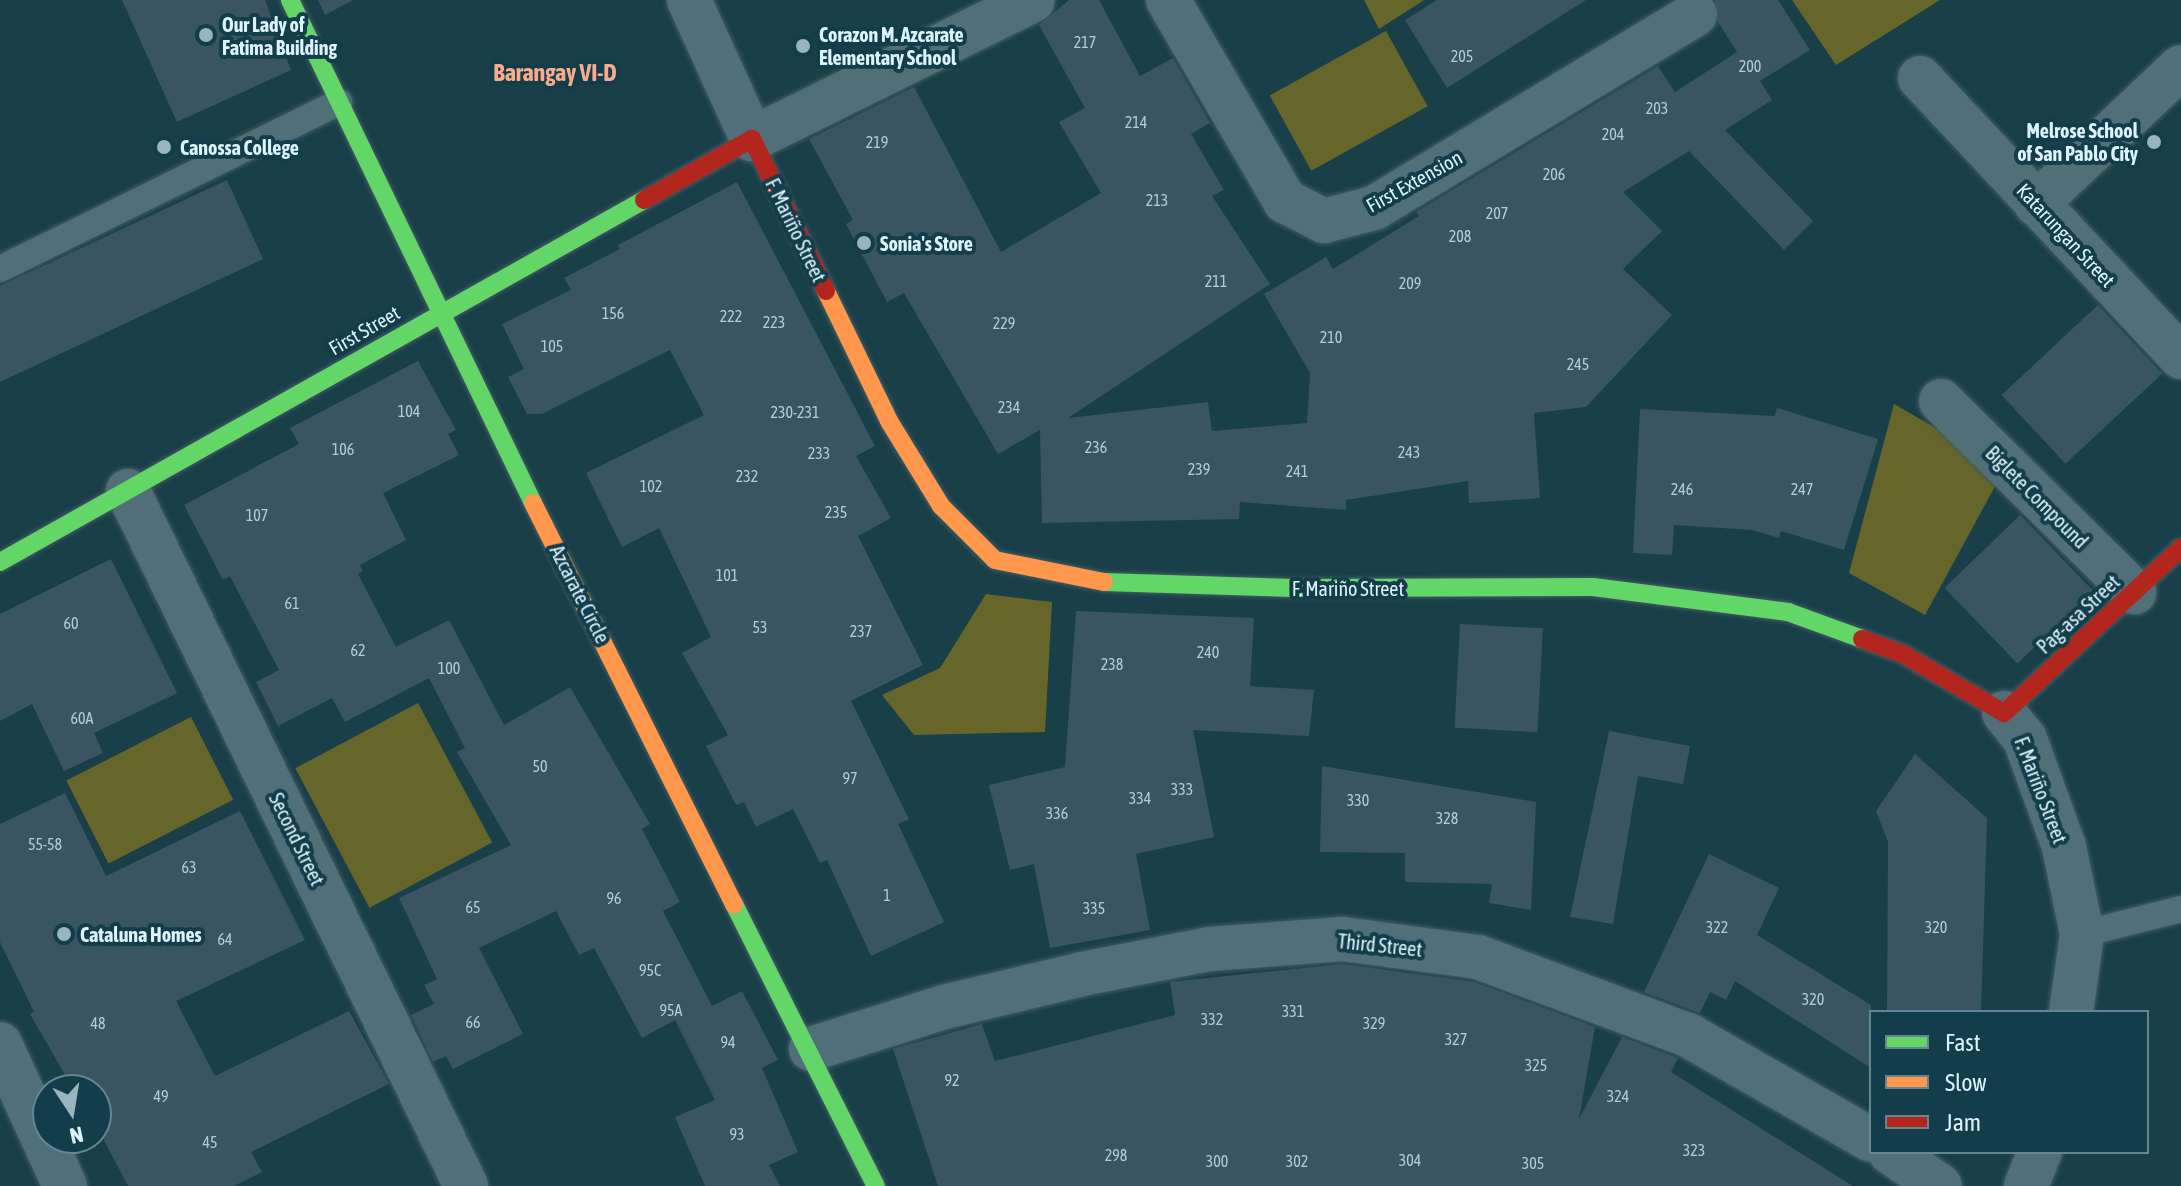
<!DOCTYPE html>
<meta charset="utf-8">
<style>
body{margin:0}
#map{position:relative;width:2181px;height:1186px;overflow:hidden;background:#193f49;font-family:"Asap Condensed",sans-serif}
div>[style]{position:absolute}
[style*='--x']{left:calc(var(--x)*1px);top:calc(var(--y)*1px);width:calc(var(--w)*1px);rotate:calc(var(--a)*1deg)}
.green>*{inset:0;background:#67662a;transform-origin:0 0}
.building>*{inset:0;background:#3a5561;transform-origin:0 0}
.roads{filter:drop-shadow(0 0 2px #425b62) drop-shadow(0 0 2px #425b62)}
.lane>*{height:26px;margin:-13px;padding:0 13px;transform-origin:13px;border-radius:13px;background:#516f79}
.street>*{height:44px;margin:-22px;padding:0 22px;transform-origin:22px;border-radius:22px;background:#516f79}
.fast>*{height:18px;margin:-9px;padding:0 9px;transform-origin:9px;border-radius:9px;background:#63d668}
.slow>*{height:18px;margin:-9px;padding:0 9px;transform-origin:9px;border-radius:9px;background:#ff974d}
.jam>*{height:18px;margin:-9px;padding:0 9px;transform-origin:9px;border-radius:9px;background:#b3261e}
.dots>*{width:22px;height:22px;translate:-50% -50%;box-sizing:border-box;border:4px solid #133d4b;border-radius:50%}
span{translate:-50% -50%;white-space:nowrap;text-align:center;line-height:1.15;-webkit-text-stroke:8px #133d4b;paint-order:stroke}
.number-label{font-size:16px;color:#b4ccd5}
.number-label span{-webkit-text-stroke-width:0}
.poi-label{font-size:20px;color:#ddf3fc;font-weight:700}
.left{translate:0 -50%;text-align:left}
.right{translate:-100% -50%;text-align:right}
.street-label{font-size:20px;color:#ddf3fc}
.quarter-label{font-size:24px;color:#f9ac8d;font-weight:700}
.legend{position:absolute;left:1869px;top:1010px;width:280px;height:144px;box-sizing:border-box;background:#133d4b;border:2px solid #648692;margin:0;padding:10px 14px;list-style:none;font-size:24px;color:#ddf3fc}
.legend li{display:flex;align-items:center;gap:16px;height:40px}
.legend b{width:40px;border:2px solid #648692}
.north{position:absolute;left:32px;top:1074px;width:80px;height:80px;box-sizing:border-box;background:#133d4b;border:2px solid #648692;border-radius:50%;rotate:168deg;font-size:22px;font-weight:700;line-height:32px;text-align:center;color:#ddf3fc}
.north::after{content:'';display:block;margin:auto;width:28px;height:36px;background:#98b4bd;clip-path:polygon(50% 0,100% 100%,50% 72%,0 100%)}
</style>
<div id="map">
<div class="green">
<div style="clip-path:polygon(1364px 0,1424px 0,1379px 29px)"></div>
<div style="clip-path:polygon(1792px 0,1940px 0,1836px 65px)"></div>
<div style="left:1386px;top:31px;width:86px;height:133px;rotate:61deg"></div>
<div style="clip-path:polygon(1894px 404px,2005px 468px,1925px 615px,1849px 573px)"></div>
<div style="clip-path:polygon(986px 594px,1052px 602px,1045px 732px,914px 735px,882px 695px,940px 668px)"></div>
<div style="left:418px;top:703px;width:158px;height:139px;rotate:62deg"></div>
<div style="left:191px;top:717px;width:93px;height:140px;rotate:63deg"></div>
</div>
<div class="building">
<div style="clip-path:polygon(122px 0,265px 0,291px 70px,177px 122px)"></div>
<div style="clip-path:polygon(318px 0,353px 0,325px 15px)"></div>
<div style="clip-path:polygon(1069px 0,1099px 0,1140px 76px,1173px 58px,1210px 123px,1191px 134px,1224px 190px,1212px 196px,1270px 284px,1068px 418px,1208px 402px,1212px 431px,1307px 423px,1310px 373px,1264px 294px,1326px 257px,1333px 269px,1419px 216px,1416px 212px,1658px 66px,1675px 92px,1737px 52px,1718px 22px,1715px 0,1778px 0,1810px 50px,1760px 81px,1772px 100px,1725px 130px,1813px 221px,1784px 250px,1689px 151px,1623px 192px,1662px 231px,1623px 269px,1672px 315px,1586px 407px,1534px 413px,1540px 498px,1469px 503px,1468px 481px,1346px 500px,1346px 510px,1240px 502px,1239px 519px,1042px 523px,1040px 430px,998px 454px,904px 293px,887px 302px,846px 224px,853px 220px,809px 139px,914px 87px,1001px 252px,1101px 193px,1059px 122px,1085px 108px,1039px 25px)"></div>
<div style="clip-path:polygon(1437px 0,1586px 0,1447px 88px,1405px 20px)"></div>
<div style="clip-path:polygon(227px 180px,263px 259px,0 382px,0 286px)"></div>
<div style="clip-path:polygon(737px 182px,875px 446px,856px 456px,891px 518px,858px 536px,923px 665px,851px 701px,909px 819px,898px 824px,944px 922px,871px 956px,827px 860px,820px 863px,793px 809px,756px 827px,744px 802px,736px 805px,706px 746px,728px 735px,682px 653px,711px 637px,659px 528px,622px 547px,586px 473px,704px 415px,670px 350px,542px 414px,527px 414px,508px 377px,524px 369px,502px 324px,571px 290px,564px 278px,620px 249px,618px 245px)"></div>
<div style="left:2098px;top:305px;width:94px;height:132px;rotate:47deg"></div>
<div style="clip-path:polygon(418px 361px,456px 430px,448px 434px,459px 455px,383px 493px,406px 540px,360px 565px,363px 571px,358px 574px,396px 647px,449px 620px,504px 725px,570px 687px,650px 824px,642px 829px,680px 902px,663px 911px,712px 1006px,742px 991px,778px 1060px,762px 1068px,798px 1152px,769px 1165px,780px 1186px,705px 1186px,675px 1117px,715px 1100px,675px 1020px,642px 1038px,594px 948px,579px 955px,556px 911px,479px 948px,523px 1034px,453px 1069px,446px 1056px,433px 1062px,411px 1015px,434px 1004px,424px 985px,437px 979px,399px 898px,511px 845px,457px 752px,465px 748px,429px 678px,345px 722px,332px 698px,278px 726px,256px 682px,279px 670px,230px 576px,223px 580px,184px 505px,299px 444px,290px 428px)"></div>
<div style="clip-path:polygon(1777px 408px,1878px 439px,1844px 550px,1781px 531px,1779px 538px,1752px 530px,1674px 525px,1672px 555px,1633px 553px,1640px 409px,1775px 416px)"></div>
<div style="left:2020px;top:515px;width:105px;height:105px;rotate:46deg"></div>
<div style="clip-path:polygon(111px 559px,177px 693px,94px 733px,103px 753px,64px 771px,32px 704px,0 721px,0 614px)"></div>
<div style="clip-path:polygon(1076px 611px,1254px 618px,1250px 686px,1314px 690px,1309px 736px,1193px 730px,1214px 837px,1136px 854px,1150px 930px,1050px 948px,1034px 864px,1010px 870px,989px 785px,1065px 767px)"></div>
<div style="left:1460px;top:624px;width:83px;height:104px;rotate:3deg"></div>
<div style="clip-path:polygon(1609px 731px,1690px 746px,1683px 784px,1638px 776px,1613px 924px,1570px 917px)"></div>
<div style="clip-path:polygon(1915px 754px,1987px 818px,1981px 1012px,1887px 1012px,1888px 842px,1876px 811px)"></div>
<div style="clip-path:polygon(1322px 766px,1536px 802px,1531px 910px,1489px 903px,1492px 884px,1405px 882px,1405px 853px,1320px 852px)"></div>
<div style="clip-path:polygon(65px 793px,106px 876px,240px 811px,305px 940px,176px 1001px,215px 1076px,349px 1011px,389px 1084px,251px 1152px,262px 1172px,234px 1186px,128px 1186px,96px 1125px,96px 1090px,72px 1087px,30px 1014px,34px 1012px,0 942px,0 824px)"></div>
<div style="clip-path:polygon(1709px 854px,1779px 888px,1757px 935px,1871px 1005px,1871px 1068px,1735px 981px,1726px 1000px,1710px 992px,1700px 1013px,1644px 992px)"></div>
<div style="clip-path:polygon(1342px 964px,1474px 982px,1595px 1027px,1579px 1119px,1622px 1037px,1678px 1058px,1671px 1072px,1853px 1186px,938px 1186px,893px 1049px,982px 1024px,995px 1061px,1175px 1015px,1170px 982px)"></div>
</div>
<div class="roads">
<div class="lane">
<div style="--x:0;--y:269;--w:378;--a:-26.2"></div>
<div style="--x:2082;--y:934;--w:102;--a:-14.2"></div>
</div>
<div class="street">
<div style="--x:689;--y:0;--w:153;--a:65.6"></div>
<div style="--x:752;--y:139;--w:313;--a:-26.3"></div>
<div style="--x:1168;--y:0;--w:233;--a:59.8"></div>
<div style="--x:1285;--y:201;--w:44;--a:27.1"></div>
<div style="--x:1324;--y:221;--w:52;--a:-14.6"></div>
<div style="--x:1374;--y:208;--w:375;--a:-31.1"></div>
<div style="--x:1920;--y:78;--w:382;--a:46.9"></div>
<div style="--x:2036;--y:204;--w:199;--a:-43.4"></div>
<div style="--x:1941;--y:401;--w:272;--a:44.7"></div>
<div style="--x:128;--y:491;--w:773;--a:64.06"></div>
<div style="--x:2004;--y:713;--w:33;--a:51"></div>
<div style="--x:2025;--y:739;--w:115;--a:70.1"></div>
<div style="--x:2064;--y:847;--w:89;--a:78.3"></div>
<div style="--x:2082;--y:934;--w:79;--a:98"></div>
<div style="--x:0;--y:1044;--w:156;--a:65.4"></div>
<div style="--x:811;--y:1049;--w:139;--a:-17.5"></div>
<div style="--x:944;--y:1007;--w:142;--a:-13.4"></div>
<div style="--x:1082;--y:974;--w:130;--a:-11.1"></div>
<div style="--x:1210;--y:949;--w:133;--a:-4.3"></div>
<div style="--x:1343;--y:939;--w:136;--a:7.6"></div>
<div style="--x:1478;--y:957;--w:224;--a:20.4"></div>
<div style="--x:1688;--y:1035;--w:211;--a:29.8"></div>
<div style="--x:1890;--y:1152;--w:60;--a:34.2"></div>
<div style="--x:2026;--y:1186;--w:37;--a:-68"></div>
</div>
<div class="fast">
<div style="--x:290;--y:0;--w:559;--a:64.21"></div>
<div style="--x:0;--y:562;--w:739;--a:-29.34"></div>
<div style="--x:1104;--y:582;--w:189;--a:1.8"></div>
<div style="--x:1293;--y:588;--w:300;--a:-0.2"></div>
<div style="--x:1593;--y:587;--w:197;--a:7.3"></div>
<div style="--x:1788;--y:612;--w:79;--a:20"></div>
<div style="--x:734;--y:904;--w:316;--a:63.3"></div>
</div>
<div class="slow">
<div style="--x:826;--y:291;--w:144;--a:64.1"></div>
<div style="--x:889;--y:421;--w:100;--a:58.5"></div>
<div style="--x:941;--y:506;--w:76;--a:45"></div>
<div style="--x:995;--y:560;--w:111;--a:11.4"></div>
<div style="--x:533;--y:503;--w:449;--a:63.4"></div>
</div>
<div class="jam">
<div style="--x:644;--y:200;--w:124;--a:-29.5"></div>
<div style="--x:752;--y:139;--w:169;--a:64"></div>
<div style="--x:1862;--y:639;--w:44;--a:20.1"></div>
<div style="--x:1903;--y:654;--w:117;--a:30.3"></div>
<div style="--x:2004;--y:713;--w:242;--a:-43"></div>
</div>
</div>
<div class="dots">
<div style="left:206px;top:35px;background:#98b4bd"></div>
<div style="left:803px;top:46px;background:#98b4bd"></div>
<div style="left:2154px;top:142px;background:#98b4bd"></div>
<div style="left:164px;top:147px;background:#98b4bd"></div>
<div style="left:864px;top:243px;background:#98b4bd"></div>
<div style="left:64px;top:934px;background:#98b4bd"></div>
</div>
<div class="number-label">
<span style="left:1085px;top:42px">217</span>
<span style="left:1462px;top:56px">205</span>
<span style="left:1750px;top:66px">200</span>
<span style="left:1657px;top:108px">203</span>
<span style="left:1136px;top:122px">214</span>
<span style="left:1613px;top:134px">204</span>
<span style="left:877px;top:142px">219</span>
<span style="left:1554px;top:174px">206</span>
<span style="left:1157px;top:200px">213</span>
<span style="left:1497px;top:213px">207</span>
<span style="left:1460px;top:236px">208</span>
<span style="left:1216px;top:281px">211</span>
<span style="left:1410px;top:283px">209</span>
<span style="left:613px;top:313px">156</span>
<span style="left:731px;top:316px">222</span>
<span style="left:774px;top:322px">223</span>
<span style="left:1004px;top:323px">229</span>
<span style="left:1331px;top:337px">210</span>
<span style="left:552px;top:346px">105</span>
<span style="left:1578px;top:364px">245</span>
<span style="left:1009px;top:407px">234</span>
<span style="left:409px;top:411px">104</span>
<span style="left:795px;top:412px">230-231</span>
<span style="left:1096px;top:447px">236</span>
<span style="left:343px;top:449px">106</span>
<span style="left:1409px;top:452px">243</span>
<span style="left:819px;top:453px">233</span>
<span style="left:1199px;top:469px">239</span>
<span style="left:1297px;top:471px">241</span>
<span style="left:747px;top:476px">232</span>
<span style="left:651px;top:486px">102</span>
<span style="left:1682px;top:489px">246</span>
<span style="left:1802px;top:489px">247</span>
<span style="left:836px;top:512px">235</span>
<span style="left:257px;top:515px">107</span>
<span style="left:727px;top:575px">101</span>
<span style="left:292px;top:603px">61</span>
<span style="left:71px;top:623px">60</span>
<span style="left:760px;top:627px">53</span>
<span style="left:861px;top:631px">237</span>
<span style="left:358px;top:650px">62</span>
<span style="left:1208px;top:652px">240</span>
<span style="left:1112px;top:664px">238</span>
<span style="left:449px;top:668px">100</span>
<span style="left:82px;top:718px">60A</span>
<span style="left:540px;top:766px">50</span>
<span style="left:850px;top:778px">97</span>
<span style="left:1182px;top:789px">333</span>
<span style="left:1140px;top:798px">334</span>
<span style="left:1358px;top:800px">330</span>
<span style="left:1057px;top:813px">336</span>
<span style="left:1447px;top:818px">328</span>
<span style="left:45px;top:844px">55-58</span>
<span style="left:189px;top:867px">63</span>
<span style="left:887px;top:895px">1</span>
<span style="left:614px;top:898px">96</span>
<span style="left:473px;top:907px">65</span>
<span style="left:1094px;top:908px">335</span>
<span style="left:1717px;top:927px">322</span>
<span style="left:1936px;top:927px">320</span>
<span style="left:225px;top:939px">64</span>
<span style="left:650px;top:970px">95C</span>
<span style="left:1813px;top:999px">320</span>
<span style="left:671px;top:1010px">95A</span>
<span style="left:1293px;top:1011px">331</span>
<span style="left:1212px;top:1019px">332</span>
<span style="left:473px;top:1022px">66</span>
<span style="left:98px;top:1023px">48</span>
<span style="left:1374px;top:1023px">329</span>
<span style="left:1456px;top:1039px">327</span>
<span style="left:728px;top:1042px">94</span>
<span style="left:1536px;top:1065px">325</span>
<span style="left:952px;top:1080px">92</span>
<span style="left:161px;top:1096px">49</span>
<span style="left:1618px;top:1096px">324</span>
<span style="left:737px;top:1134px">93</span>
<span style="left:210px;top:1142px">45</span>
<span style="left:1694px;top:1150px">323</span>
<span style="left:1116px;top:1155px">298</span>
<span style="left:1410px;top:1160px">304</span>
<span style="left:1217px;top:1161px">300</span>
<span style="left:1297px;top:1161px">302</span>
<span style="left:1533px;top:1163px">305</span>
</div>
<div class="poi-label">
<span class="left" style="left:222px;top:36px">Our Lady of<br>Fatima Building</span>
<span class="left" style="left:819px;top:46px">Corazon M. Azcarate<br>Elementary School</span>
<span class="right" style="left:2138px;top:142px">Melrose School<br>of San Pablo City</span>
<span class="left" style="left:180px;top:147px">Canossa College</span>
<span class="left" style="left:880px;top:243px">Sonia's Store</span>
<span class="left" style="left:80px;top:934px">Cataluna Homes</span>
</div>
<div class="street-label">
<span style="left:1414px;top:181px;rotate:-29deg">First Extension</span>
<span style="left:796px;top:230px;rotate:64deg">F. Mariño Street</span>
<span style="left:2066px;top:235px;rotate:47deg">Katarungan Street</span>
<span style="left:364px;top:330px;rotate:-30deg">First Street</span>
<span style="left:2037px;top:497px;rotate:45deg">Biglete Compound</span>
<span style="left:1348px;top:588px">F. Mariño Street</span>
<span style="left:580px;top:594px;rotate:63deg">Azcarate Circle</span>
<span style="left:2078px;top:614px;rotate:-43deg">Pag-asa Street</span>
<span style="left:2041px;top:790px;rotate:69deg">F. Mariño Street</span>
<span style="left:297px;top:839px;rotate:64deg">Second Street</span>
<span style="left:1380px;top:945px;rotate:6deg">Third Street</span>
</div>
<div class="quarter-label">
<span style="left:555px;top:73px">Barangay VI-D</span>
</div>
<ul class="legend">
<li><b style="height:10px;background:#63d668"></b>Fast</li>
<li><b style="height:10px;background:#ff974d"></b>Slow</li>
<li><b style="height:10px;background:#b3261e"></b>Jam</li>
</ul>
<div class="north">N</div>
</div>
